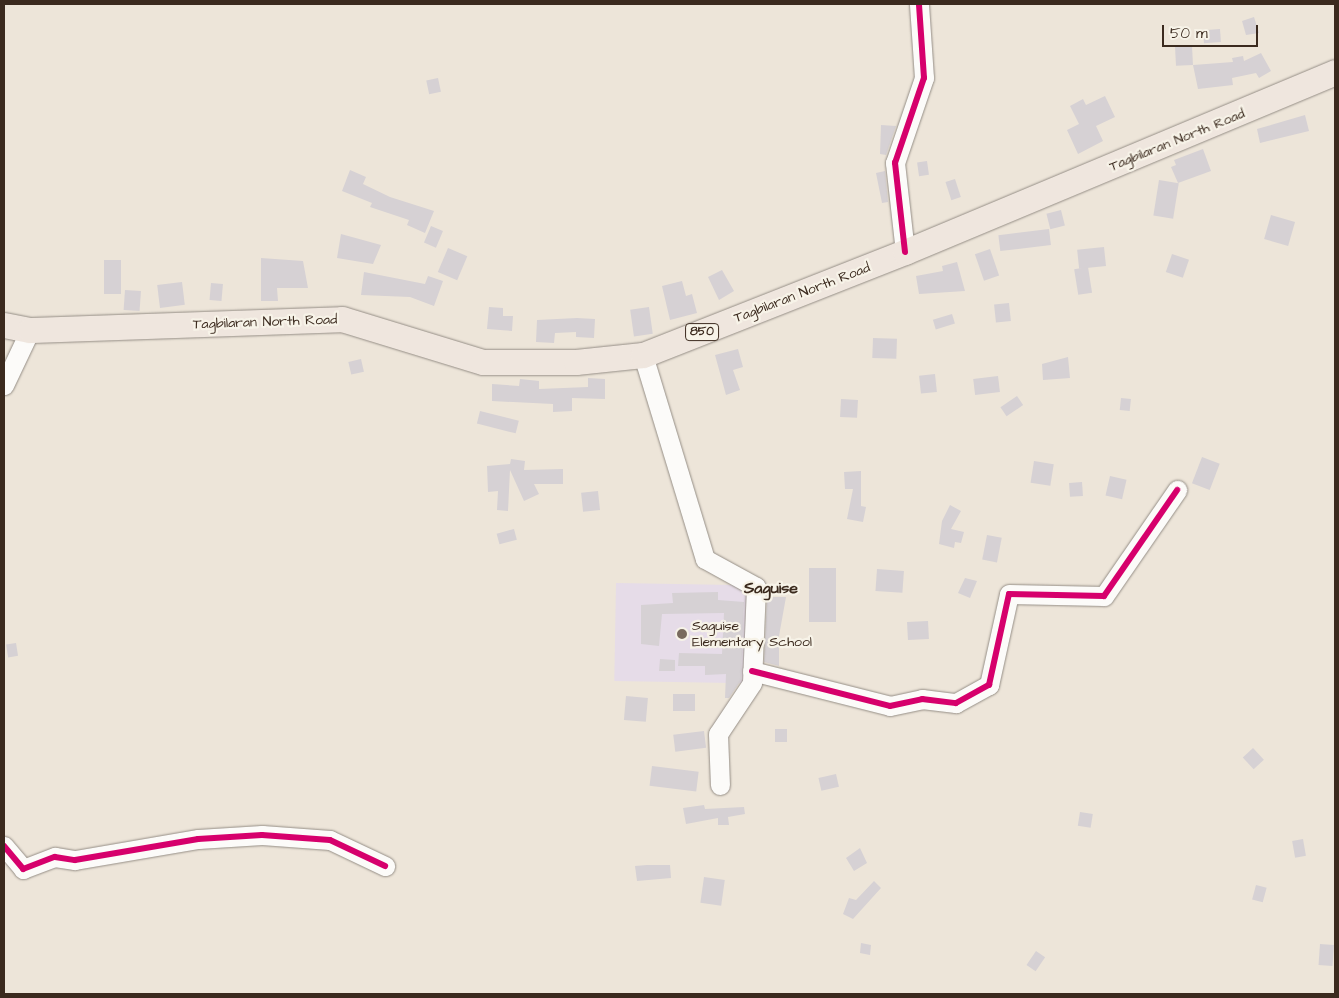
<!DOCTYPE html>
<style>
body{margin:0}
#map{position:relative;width:1339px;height:998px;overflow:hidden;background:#ede5d9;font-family:"Architects Daughter",sans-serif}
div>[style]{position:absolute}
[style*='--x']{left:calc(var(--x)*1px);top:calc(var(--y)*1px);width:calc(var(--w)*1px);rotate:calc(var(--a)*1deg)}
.built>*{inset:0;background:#e6dce8;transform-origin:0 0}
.building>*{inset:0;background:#d6d1d4;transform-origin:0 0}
.roads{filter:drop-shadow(0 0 1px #958e86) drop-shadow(0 0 1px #958e86)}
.minor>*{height:19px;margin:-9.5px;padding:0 9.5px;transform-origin:9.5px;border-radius:9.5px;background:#fcfbf9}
.major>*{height:25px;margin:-12.5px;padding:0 12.5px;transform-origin:12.5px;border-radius:12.5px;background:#efe6de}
.cycleway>*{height:6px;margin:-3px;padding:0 3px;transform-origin:3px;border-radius:3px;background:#d6006c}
.dots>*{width:14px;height:14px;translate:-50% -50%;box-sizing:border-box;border:2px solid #f7f3e8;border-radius:50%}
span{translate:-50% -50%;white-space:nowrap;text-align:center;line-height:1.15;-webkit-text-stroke:4.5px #f7f3e8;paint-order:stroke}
.shield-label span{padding:1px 4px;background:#f7f3e8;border:1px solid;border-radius:4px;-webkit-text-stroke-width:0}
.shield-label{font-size:12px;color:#3b2a1e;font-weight:700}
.street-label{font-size:14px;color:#3b2a1e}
.poi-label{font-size:14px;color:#3b2a1e}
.left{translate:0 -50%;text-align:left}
.quarter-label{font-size:16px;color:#3b2a1e;font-weight:700}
.frame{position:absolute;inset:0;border:5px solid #3b2a1e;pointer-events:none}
.scale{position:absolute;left:1162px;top:25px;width:96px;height:22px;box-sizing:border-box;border:2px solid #3b2a1e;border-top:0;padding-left:6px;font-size:15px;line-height:18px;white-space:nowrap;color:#3b2a1e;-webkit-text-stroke:4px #f7f3e8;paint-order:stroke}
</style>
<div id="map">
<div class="built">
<div style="left:616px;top:583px;width:133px;height:98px;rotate:1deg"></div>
</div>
<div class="building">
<div style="clip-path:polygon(1254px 17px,1259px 33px,1246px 35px,1242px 21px)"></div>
<div style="left:1220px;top:29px;width:13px;height:17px;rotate:86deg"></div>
<div style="left:1192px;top:46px;width:19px;height:17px;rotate:87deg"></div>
<div style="clip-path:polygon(1261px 53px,1271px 71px,1259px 78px,1256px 73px,1232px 78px,1233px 85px,1198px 89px,1193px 65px,1233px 62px,1232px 58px,1243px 56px,1244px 61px)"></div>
<div style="left:438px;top:78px;width:14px;height:12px;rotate:78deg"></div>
<div style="clip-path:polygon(1105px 96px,1115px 117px,1096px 126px,1103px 141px,1078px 154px,1067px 130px,1079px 124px,1070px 106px,1083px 99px,1086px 105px)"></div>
<div style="clip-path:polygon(1305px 115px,1309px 131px,1260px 143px,1257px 129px)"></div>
<div style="clip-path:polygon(881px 125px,896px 126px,886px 155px,880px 154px)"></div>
<div style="clip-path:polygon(1203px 149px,1211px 171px,1178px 183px,1171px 167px,1176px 165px,1174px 160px)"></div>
<div style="left:927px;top:161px;width:14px;height:10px;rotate:82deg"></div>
<div style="clip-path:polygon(350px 170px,366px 177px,363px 184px,390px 197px,434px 211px,425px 233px,407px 225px,409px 220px,370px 207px,372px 203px,342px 191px)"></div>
<div style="clip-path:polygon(885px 171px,888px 202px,882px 203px,876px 173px)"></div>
<div style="left:955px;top:179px;width:19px;height:10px;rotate:72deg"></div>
<div style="left:1159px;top:180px;width:20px;height:36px;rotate:9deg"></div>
<div style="left:1061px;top:210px;width:16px;height:15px;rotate:76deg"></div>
<div style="left:1271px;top:215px;width:25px;height:25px;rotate:16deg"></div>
<div style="left:431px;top:226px;width:13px;height:18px;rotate:23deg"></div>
<div style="left:1049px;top:229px;width:16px;height:51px;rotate:83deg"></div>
<div style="clip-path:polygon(341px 234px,381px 245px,373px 264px,337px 258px)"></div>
<div style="left:1104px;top:247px;width:19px;height:27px;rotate:84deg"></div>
<div style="left:448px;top:248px;width:21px;height:26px;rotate:23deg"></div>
<div style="left:990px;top:249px;width:28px;height:16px;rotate:71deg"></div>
<div style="left:1172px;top:254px;width:18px;height:19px;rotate:19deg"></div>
<div style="clip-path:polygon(261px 258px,303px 261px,308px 288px,277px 288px,278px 301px,261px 301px)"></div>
<div style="left:104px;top:260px;width:17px;height:34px"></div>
<div style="clip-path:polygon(957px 262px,965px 291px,919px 294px,916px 276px,943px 271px,942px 266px)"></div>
<div style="left:1088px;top:267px;width:26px;height:14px;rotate:81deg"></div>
<div style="clip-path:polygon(722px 270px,734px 291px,719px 300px,708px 277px)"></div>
<div style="clip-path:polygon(364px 272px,425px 284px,428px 276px,443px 281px,434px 306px,410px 297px,361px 295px)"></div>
<div style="clip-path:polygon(682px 281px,686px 296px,692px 294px,697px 313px,670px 320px,662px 286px)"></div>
<div style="left:182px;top:282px;width:23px;height:25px;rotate:83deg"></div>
<div style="left:211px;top:283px;width:12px;height:17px;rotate:5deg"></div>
<div style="left:125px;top:290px;width:16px;height:20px;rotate:4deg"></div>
<div style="left:1009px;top:303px;width:18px;height:15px;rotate:84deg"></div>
<div style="clip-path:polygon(489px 307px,503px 308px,503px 316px,513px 316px,512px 331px,487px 329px)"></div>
<div style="left:649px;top:307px;width:27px;height:19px;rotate:82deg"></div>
<div style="left:952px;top:314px;width:10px;height:20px;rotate:73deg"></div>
<div style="clip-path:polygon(577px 318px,595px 319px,594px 338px,576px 337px,576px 332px,555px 333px,554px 343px,536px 342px,537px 320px)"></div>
<div style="left:873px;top:338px;width:24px;height:20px;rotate:2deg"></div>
<div style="clip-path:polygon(738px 349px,743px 367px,733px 370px,740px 390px,726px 395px,715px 355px)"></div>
<div style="clip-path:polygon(1068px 357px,1070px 378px,1043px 380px,1042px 364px)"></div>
<div style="left:361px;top:359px;width:13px;height:13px;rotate:77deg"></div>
<div style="left:935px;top:374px;width:18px;height:16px;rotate:84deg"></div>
<div style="left:998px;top:376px;width:16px;height:25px;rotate:83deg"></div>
<div style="clip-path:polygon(588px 378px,605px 379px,605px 399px,572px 398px,572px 411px,553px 412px,553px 404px,492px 401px,492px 384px,519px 386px,520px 379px,539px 381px,539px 389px,588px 387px)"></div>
<div style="left:1017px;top:396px;width:11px;height:20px;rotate:56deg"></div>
<div style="left:1121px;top:398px;width:10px;height:12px;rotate:6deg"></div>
<div style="left:841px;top:399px;width:17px;height:18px;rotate:3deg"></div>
<div style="left:480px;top:411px;width:40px;height:13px;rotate:14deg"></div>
<div style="left:1202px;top:457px;width:19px;height:28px;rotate:21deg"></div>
<div style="clip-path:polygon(511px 459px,525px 461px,524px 470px,563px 469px,563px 484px,534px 484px,539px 494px,524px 501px,510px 470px,508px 511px,497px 510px,498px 491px,488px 492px,487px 466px,510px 464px)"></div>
<div style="left:1034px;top:461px;width:20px;height:22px;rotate:9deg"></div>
<div style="clip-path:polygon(844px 472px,861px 471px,861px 506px,866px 507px,863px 522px,847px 519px,853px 489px,845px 489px)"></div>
<div style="left:1110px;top:476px;width:17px;height:20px;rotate:13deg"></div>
<div style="left:1082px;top:482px;width:14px;height:13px;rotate:86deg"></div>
<div style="left:598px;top:491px;width:19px;height:17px;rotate:84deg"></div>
<div style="clip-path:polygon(950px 505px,961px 511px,951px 529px,964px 532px,961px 543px,955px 542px,954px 548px,939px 544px,942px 521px)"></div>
<div style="left:514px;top:529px;width:11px;height:18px;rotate:75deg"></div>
<div style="left:987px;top:535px;width:15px;height:25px;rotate:11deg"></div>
<div style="left:809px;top:568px;width:27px;height:54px"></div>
<div style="left:877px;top:569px;width:27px;height:22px;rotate:4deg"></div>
<div style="clip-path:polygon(965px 578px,977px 581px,970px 598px,958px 593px)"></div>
<div style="clip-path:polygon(718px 592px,718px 600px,744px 602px,741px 680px,729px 698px,725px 698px,726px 674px,705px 675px,705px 666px,678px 666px,679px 653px,722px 654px,724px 613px,662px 614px,659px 646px,641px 644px,641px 605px,673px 603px,672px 593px)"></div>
<div style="clip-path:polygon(767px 597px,786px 597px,779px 636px,779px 666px,764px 662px)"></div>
<div style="left:928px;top:621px;width:18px;height:21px;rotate:87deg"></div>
<div style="left:16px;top:643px;width:13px;height:10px;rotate:81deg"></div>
<div style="clip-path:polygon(660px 659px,675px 660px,675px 671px,659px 671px)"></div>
<div style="left:695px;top:694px;width:17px;height:22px;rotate:90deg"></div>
<div style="left:626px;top:696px;width:22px;height:24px;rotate:5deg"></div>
<div style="left:775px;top:729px;width:12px;height:13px"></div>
<div style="left:704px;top:731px;width:17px;height:31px;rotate:83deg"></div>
<div style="left:1253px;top:748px;width:16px;height:14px;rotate:47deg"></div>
<div style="left:652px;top:766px;width:47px;height:20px;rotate:7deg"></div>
<div style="left:836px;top:774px;width:13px;height:18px;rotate:77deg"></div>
<div style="clip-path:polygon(704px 805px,705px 809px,744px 807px,745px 814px,728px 817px,729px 825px,718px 825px,718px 818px,686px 824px,683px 808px)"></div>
<div style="left:1080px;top:812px;width:13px;height:14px;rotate:9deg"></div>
<div style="left:1303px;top:839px;width:17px;height:11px;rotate:80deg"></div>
<div style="clip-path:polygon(860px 848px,867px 863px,854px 871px,846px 858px)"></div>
<div style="clip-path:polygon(647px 865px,670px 865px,671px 878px,637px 881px,635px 866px)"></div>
<div style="left:704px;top:877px;width:21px;height:26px;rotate:8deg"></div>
<div style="clip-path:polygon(874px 881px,881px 888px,853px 919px,843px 914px,849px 898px,856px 900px)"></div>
<div style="left:1256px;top:885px;width:11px;height:15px;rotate:15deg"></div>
<div style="clip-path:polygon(861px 943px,871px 945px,870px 955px,860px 953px)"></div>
<div style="left:1320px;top:944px;width:14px;height:21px;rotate:4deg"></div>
<div style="left:1036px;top:951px;width:11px;height:17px;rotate:34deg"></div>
</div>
<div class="roads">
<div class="minor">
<div style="--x:905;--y:252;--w:90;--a:-96.4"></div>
<div style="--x:895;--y:163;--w:90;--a:-71.2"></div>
<div style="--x:924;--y:78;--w:74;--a:-93.9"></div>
<div style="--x:643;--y:355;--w:213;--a:73.1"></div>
<div style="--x:705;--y:559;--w:58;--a:28.8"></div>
<div style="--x:756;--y:587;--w:96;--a:92.4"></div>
<div style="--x:752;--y:683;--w:61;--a:123.7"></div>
<div style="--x:718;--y:734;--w:51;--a:87.8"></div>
<div style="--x:4;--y:385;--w:61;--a:-64.7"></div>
<div style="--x:752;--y:671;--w:142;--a:14.2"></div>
<div style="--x:890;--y:706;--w:33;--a:-12"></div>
<div style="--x:922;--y:699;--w:34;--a:7"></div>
<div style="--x:956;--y:703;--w:38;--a:-29"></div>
<div style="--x:989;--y:685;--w:93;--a:-77.6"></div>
<div style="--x:1009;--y:594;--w:95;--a:1.2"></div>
<div style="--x:1104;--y:596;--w:129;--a:-55.4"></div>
<div style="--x:4;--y:846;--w:30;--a:50"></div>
<div style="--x:23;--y:869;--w:34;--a:-21"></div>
<div style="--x:55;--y:857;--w:20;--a:9"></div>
<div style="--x:75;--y:860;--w:125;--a:-9.7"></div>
<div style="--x:198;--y:839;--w:64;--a:-3.6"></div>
<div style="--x:262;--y:835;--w:68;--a:4.2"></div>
<div style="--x:330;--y:840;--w:61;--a:25.3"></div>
</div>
<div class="major">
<div style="--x:4;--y:325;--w:26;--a:11"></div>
<div style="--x:30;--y:330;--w:312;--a:-2"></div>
<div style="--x:342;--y:319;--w:147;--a:17"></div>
<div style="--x:483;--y:362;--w:93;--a:0"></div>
<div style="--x:576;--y:362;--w:67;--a:-6"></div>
<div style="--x:643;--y:355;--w:282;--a:-21.5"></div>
<div style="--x:905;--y:252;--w:466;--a:-22.7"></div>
</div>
</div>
<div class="cycleway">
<div style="--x:905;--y:252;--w:90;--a:-96.4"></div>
<div style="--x:895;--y:163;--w:90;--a:-71.2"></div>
<div style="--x:924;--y:78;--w:74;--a:-93.9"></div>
<div style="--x:752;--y:671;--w:142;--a:14.2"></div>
<div style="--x:890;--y:706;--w:33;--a:-12"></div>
<div style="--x:922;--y:699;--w:34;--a:7"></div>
<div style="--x:956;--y:703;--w:38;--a:-29"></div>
<div style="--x:989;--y:685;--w:93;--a:-77.6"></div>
<div style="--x:1009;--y:594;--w:95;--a:1.2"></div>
<div style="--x:1104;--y:596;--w:129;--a:-55.4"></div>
<div style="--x:4;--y:846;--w:30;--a:50"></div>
<div style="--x:23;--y:869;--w:34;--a:-21"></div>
<div style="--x:55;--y:857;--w:20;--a:9"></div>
<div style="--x:75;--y:860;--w:125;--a:-9.7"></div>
<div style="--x:198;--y:839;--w:64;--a:-3.6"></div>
<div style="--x:262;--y:835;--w:68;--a:4.2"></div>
<div style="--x:330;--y:840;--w:61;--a:25.3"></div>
</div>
<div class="dots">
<div style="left:682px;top:634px;background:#796b5f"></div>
</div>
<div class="shield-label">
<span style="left:702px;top:332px">850</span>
</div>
<div class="street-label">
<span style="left:1177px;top:140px;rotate:-22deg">Tagbilaran North Road</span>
<span style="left:802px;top:293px;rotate:-21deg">Tagbilaran North Road</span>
<span style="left:265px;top:322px;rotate:-2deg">Tagbilaran North Road</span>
</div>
<div class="poi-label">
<span class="left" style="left:692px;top:634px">Saguise<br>Elementary School</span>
</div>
<div class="quarter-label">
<span style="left:771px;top:588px">Saguise</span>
</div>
<div class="frame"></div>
<div class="scale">50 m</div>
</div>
